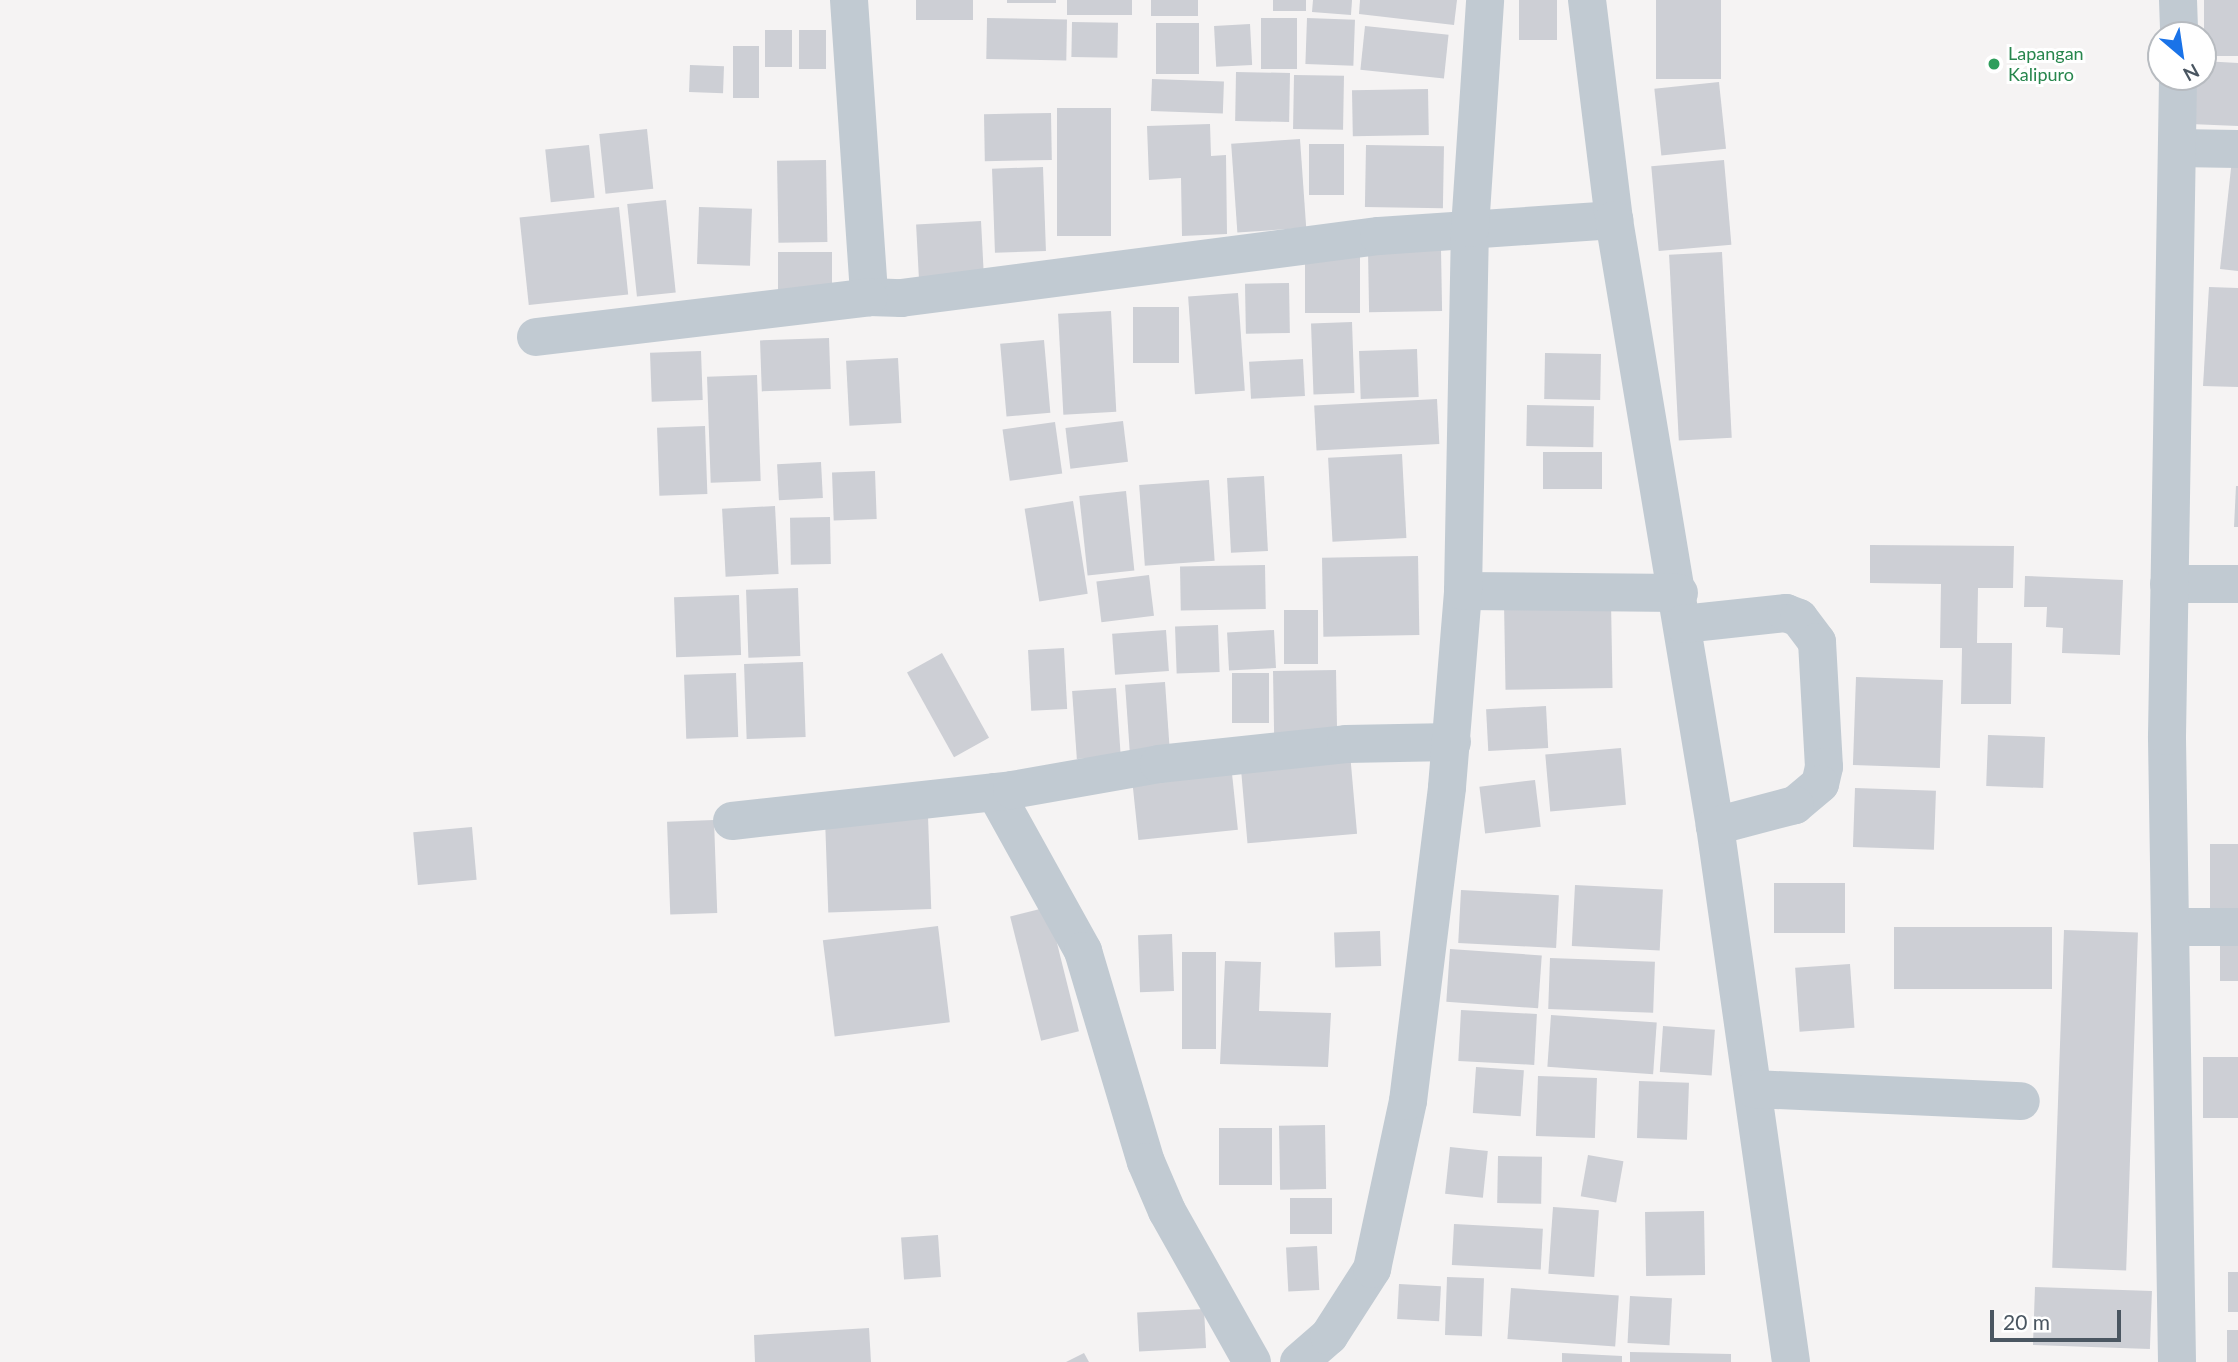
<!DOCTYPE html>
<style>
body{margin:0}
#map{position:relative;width:2238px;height:1362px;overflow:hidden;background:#f5f3f3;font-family:Lato,sans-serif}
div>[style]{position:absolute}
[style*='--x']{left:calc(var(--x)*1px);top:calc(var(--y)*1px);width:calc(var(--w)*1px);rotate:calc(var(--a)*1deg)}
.building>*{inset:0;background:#cdcfd5;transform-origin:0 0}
.minor>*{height:38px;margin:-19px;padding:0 19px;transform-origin:19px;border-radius:19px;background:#c1cad2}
.dots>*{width:19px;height:19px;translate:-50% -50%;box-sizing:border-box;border:4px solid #fff;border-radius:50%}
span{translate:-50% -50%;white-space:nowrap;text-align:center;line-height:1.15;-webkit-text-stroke:6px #fff;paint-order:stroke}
.leisure-label{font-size:18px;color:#27864d}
.left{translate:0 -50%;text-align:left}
.north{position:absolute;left:2147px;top:21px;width:70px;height:70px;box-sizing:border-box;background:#fff;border:2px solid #b7bbc0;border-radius:50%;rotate:151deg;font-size:19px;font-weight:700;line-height:28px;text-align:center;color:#4a5661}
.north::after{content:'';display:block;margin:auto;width:24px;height:32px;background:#1a73e8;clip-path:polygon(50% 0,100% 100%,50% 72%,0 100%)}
.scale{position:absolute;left:1990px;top:1310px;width:131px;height:32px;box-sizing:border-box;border:4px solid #4a5661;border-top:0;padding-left:9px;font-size:21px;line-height:24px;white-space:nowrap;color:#4a5661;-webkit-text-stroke:5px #fff;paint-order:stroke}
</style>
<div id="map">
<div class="building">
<div style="left:916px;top:0;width:57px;height:20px"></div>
<div style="left:1007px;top:0;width:49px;height:3px"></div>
<div style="left:1067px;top:0;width:65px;height:15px"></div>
<div style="left:1151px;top:0;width:47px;height:16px"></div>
<div style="left:1273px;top:0;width:33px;height:11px"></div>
<div style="clip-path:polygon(1313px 0,1352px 0,1351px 15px,1312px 12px)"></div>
<div style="clip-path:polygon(1360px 0,1457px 0,1454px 25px,1359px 14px)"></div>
<div style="left:1519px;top:0;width:38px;height:40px"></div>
<div style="left:1656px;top:0;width:65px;height:79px"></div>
<div style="left:2204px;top:0;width:34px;height:56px"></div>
<div style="left:987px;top:18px;width:80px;height:41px;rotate:1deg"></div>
<div style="left:1261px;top:18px;width:36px;height:51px"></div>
<div style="left:1307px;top:18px;width:48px;height:46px;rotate:2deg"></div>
<div style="left:1072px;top:22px;width:46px;height:35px;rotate:1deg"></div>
<div style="left:1156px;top:23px;width:43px;height:51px"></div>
<div style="left:1250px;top:24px;width:41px;height:36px;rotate:87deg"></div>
<div style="left:1365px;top:26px;width:84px;height:44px;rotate:6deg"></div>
<div style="left:765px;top:30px;width:27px;height:37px"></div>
<div style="left:799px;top:30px;width:27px;height:39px"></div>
<div style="left:733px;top:46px;width:26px;height:52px"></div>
<div style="clip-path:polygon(2203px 61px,2238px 63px,2238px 126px,2190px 124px,2192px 77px,2203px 77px)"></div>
<div style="left:690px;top:65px;width:34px;height:27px;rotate:2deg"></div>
<div style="left:1236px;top:72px;width:54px;height:49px;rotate:1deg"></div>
<div style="left:1294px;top:75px;width:50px;height:54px;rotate:1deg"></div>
<div style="left:1152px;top:79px;width:72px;height:32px;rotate:2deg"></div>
<div style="left:1719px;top:82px;width:67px;height:65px;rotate:84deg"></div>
<div style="left:1428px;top:89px;width:46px;height:76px;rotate:89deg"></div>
<div style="left:1057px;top:108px;width:54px;height:128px"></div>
<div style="left:1051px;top:113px;width:47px;height:67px;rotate:89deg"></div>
<div style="clip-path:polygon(1210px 124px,1211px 156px,1226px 155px,1227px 234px,1182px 236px,1181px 178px,1149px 180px,1147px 126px)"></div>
<div style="left:647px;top:129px;width:60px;height:48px;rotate:84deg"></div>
<div style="left:1300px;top:139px;width:89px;height:69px;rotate:86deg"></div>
<div style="left:1309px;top:144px;width:35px;height:51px"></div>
<div style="left:589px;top:145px;width:53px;height:44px;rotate:84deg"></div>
<div style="left:1366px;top:145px;width:78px;height:62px;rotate:1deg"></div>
<div style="clip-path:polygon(2233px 150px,2238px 150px,2238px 271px,2220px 269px)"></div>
<div style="left:826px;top:160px;width:82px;height:49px;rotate:89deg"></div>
<div style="left:1724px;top:160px;width:85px;height:73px;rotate:85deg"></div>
<div style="left:1043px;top:167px;width:84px;height:51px;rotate:88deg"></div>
<div style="left:666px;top:200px;width:93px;height:39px;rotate:84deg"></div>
<div style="left:619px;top:207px;width:88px;height:100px;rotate:84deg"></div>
<div style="left:699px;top:207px;width:53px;height:57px;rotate:2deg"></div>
<div style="left:981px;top:221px;width:57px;height:65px;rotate:87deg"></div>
<div style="left:1441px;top:249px;width:62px;height:73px;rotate:89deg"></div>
<div style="left:778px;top:252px;width:54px;height:42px"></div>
<div style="left:1722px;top:252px;width:186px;height:53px;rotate:87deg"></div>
<div style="left:1360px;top:255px;width:58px;height:55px;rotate:90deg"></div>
<div style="left:1289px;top:283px;width:50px;height:44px;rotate:89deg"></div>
<div style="clip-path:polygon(2209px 287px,2238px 288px,2238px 387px,2203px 386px)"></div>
<div style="left:1238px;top:293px;width:98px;height:50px;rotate:86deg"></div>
<div style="left:1133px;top:307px;width:46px;height:56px"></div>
<div style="left:1111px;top:311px;width:101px;height:53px;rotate:87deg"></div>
<div style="left:1352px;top:322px;width:71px;height:41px;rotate:88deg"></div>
<div style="left:829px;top:338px;width:51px;height:69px;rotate:88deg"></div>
<div style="left:1044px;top:340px;width:73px;height:44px;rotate:85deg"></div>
<div style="left:1417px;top:349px;width:48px;height:58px;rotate:88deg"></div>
<div style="left:701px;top:351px;width:49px;height:51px;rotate:88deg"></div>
<div style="left:1545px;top:353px;width:56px;height:46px;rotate:1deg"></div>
<div style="left:898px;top:358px;width:65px;height:52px;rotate:87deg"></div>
<div style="left:1303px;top:359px;width:37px;height:54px;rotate:87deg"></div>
<div style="left:757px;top:375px;width:106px;height:50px;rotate:88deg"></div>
<div style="left:1437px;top:399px;width:45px;height:123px;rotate:87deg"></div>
<div style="left:1527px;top:405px;width:67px;height:41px;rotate:1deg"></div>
<div style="left:1123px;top:421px;width:41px;height:58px;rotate:83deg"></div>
<div style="left:1055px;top:422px;width:52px;height:53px;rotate:82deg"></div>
<div style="left:705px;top:426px;width:68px;height:48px;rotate:88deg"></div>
<div style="left:1543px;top:452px;width:59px;height:37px"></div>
<div style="left:1402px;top:454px;width:84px;height:74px;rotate:87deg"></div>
<div style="left:821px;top:462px;width:36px;height:44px;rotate:87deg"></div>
<div style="left:875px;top:471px;width:48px;height:43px;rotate:88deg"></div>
<div style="left:1264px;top:476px;width:75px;height:37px;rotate:87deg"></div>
<div style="left:1209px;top:480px;width:81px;height:70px;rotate:86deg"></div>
<div style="clip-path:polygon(2236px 486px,2238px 486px,2238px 527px,2234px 527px)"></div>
<div style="left:1126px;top:491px;width:80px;height:47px;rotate:84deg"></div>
<div style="left:1073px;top:501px;width:94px;height:49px;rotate:81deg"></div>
<div style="left:775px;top:506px;width:68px;height:53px;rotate:87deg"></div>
<div style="left:830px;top:517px;width:47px;height:40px;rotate:89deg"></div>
<div style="clip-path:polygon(1870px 545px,2014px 546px,2013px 588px,1978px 588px,1977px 643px,2012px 643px,2011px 704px,1961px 704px,1962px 648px,1940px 648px,1941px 584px,1870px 583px)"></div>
<div style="left:1418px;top:556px;width:79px;height:96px;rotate:89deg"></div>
<div style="left:1265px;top:565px;width:44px;height:85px;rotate:89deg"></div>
<div style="left:1149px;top:575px;width:41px;height:53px;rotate:83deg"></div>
<div style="clip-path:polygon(2025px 576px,2123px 580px,2120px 655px,2062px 653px,2063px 628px,2046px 627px,2047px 607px,2024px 607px)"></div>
<div style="left:798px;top:588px;width:68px;height:52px;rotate:88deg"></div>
<div style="left:739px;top:595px;width:60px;height:65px;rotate:88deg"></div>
<div style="left:1611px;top:601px;width:87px;height:107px;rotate:89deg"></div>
<div style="left:1284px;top:610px;width:34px;height:54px"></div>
<div style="left:1218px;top:625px;width:47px;height:43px;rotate:88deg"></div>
<div style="left:1166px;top:630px;width:41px;height:54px;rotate:86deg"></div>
<div style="left:1274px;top:630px;width:38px;height:47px;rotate:87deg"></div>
<div style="left:1064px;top:648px;width:61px;height:36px;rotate:87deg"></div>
<div style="left:942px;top:653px;width:97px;height:40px;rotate:61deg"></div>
<div style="left:803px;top:662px;width:75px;height:59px;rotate:88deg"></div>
<div style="left:1336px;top:670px;width:63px;height:63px;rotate:89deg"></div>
<div style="left:736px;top:673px;width:64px;height:52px;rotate:88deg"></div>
<div style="left:1232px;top:673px;width:37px;height:50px"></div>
<div style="left:1856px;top:677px;width:87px;height:88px;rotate:2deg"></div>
<div style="left:1165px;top:682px;width:70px;height:40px;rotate:86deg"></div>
<div style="left:1116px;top:688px;width:68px;height:44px;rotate:86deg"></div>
<div style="left:1546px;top:706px;width:42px;height:60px;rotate:87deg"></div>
<div style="left:1988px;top:735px;width:57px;height:51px;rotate:2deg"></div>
<div style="left:1621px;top:748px;width:57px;height:76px;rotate:85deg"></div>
<div style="left:1350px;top:753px;width:81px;height:110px;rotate:85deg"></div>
<div style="left:1231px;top:764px;width:66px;height:100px;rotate:84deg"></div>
<div style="left:1535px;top:780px;width:47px;height:56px;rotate:83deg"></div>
<div style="left:1855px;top:788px;width:81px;height:59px;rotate:2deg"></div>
<div style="left:928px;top:816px;width:93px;height:103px;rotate:88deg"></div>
<div style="left:714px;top:820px;width:93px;height:47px;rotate:88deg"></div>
<div style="left:472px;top:827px;width:53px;height:59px;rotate:85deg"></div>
<div style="left:2210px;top:844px;width:28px;height:77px"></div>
<div style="left:1774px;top:883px;width:71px;height:50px"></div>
<div style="left:1575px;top:885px;width:88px;height:61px;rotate:3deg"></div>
<div style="left:1461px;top:890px;width:98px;height:53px;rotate:3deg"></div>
<div style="left:1048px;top:907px;width:128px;height:39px;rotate:76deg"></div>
<div style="left:938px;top:926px;width:97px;height:116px;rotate:83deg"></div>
<div style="left:1894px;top:927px;width:158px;height:62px"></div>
<div style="left:2064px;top:930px;width:74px;height:338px;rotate:2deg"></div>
<div style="left:1380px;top:931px;width:35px;height:46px;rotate:88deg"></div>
<div style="left:1172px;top:934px;width:57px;height:34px;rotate:88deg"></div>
<div style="left:2238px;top:940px;width:41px;height:18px;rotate:90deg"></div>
<div style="left:1450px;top:949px;width:92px;height:53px;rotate:4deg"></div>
<div style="left:1216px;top:952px;width:97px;height:34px;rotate:90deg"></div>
<div style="left:1550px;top:958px;width:105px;height:51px;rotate:2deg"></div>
<div style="clip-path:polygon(1225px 961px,1261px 962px,1259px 1011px,1331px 1013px,1328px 1067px,1220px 1064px)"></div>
<div style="left:1850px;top:964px;width:64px;height:55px;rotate:86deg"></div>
<div style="left:1461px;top:1010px;width:76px;height:51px;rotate:3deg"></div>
<div style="left:1551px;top:1015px;width:106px;height:52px;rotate:4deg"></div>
<div style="left:1663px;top:1026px;width:52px;height:46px;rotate:4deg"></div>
<div style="left:2238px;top:1057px;width:61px;height:35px;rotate:90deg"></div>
<div style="left:1476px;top:1067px;width:48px;height:46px;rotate:4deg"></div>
<div style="left:1538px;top:1076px;width:59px;height:60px;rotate:2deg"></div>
<div style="left:1639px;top:1081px;width:50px;height:57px;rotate:2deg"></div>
<div style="left:1325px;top:1125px;width:64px;height:46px;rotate:89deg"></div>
<div style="left:1219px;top:1128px;width:53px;height:57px"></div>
<div style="left:1450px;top:1147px;width:38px;height:47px;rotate:6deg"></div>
<div style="left:1588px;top:1155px;width:36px;height:42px;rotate:10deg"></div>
<div style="left:1498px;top:1156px;width:44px;height:47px;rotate:1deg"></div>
<div style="left:1332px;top:1198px;width:36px;height:42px;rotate:90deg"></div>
<div style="left:1553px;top:1207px;width:46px;height:67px;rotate:4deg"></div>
<div style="left:1704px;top:1211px;width:64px;height:59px;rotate:89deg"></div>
<div style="left:1454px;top:1224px;width:89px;height:41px;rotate:3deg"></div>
<div style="left:938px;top:1235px;width:42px;height:37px;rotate:86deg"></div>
<div style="left:1317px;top:1246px;width:44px;height:31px;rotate:87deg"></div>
<div style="left:2228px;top:1272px;width:10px;height:40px"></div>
<div style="left:1447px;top:1277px;width:37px;height:58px;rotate:2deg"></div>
<div style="left:1399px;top:1284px;width:42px;height:35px;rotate:3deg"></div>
<div style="left:2035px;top:1287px;width:117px;height:58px;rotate:2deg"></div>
<div style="left:1511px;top:1288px;width:108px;height:51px;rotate:4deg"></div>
<div style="left:1630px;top:1296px;width:42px;height:47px;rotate:3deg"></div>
<div style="left:1204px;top:1309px;width:39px;height:67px;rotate:87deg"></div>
<div style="clip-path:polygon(869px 1328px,871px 1362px,755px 1362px,754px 1335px)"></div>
<div style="left:2227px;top:1330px;width:11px;height:32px"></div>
<div style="clip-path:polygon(1630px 1352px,1731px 1354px,1731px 1362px,1630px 1362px)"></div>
<div style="clip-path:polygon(1084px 1353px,1089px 1362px,1066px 1362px)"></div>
<div style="clip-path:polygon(1562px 1353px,1622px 1356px,1622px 1362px,1562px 1362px)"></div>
</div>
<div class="minor">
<div style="--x:849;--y:0;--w:298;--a:86.1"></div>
<div style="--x:869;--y:297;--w:32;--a:2"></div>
<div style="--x:901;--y:298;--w:482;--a:-7.4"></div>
<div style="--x:1379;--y:236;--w:236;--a:-3.9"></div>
<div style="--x:1587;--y:0;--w:222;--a:83"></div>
<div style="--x:1614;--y:220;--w:614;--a:80.54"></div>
<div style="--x:1715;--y:826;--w:541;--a:81.93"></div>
<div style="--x:2178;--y:0;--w:35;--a:88"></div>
<div style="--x:2177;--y:148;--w:61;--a:0.9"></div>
<div style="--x:536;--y:337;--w:335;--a:-6.8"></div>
<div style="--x:2169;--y:584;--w:69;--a:0"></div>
<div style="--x:1463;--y:591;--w:216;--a:0.5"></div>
<div style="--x:1683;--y:624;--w:104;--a:-6.1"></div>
<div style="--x:1786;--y:613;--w:14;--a:21"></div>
<div style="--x:1799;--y:618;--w:30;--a:53"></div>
<div style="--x:1817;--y:642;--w:125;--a:86.8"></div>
<div style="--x:1824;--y:767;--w:17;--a:103"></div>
<div style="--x:1820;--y:784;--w:33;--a:140"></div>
<div style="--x:1795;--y:805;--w:83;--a:165.3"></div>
<div style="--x:995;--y:792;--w:182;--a:61"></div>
<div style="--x:1083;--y:951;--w:220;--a:73.4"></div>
<div style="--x:1146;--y:1162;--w:53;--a:66.8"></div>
<div style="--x:1167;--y:1211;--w:173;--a:60.6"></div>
<div style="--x:732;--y:821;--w:282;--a:-6.3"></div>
<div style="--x:1012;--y:790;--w:149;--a:-10"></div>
<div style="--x:1159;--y:764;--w:188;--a:-6.1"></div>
<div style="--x:1346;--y:744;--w:106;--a:-1.1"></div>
<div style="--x:2171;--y:927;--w:67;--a:0"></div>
<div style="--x:1754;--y:1089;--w:267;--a:2.6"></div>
<div style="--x:1299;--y:1362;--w:40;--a:-41"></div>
<div style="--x:1329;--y:1336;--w:80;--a:-57.3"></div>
<div style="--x:1372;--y:1269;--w:172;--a:-77.9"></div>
<div style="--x:1408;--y:1101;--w:316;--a:-82.9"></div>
<div style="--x:1447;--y:787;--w:197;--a:-85.3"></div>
<div style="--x:1463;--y:591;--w:363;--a:-88.9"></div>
<div style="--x:1470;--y:228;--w:228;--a:-86.2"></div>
<div style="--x:2177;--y:1362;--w:626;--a:-90.92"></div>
<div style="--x:2167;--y:736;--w:659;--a:-89.04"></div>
</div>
<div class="dots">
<div style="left:1994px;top:64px;background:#2e9e5b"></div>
</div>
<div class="leisure-label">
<span class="left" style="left:2008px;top:64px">Lapangan<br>Kalipuro</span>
</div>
<div class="north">N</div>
<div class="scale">20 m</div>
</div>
